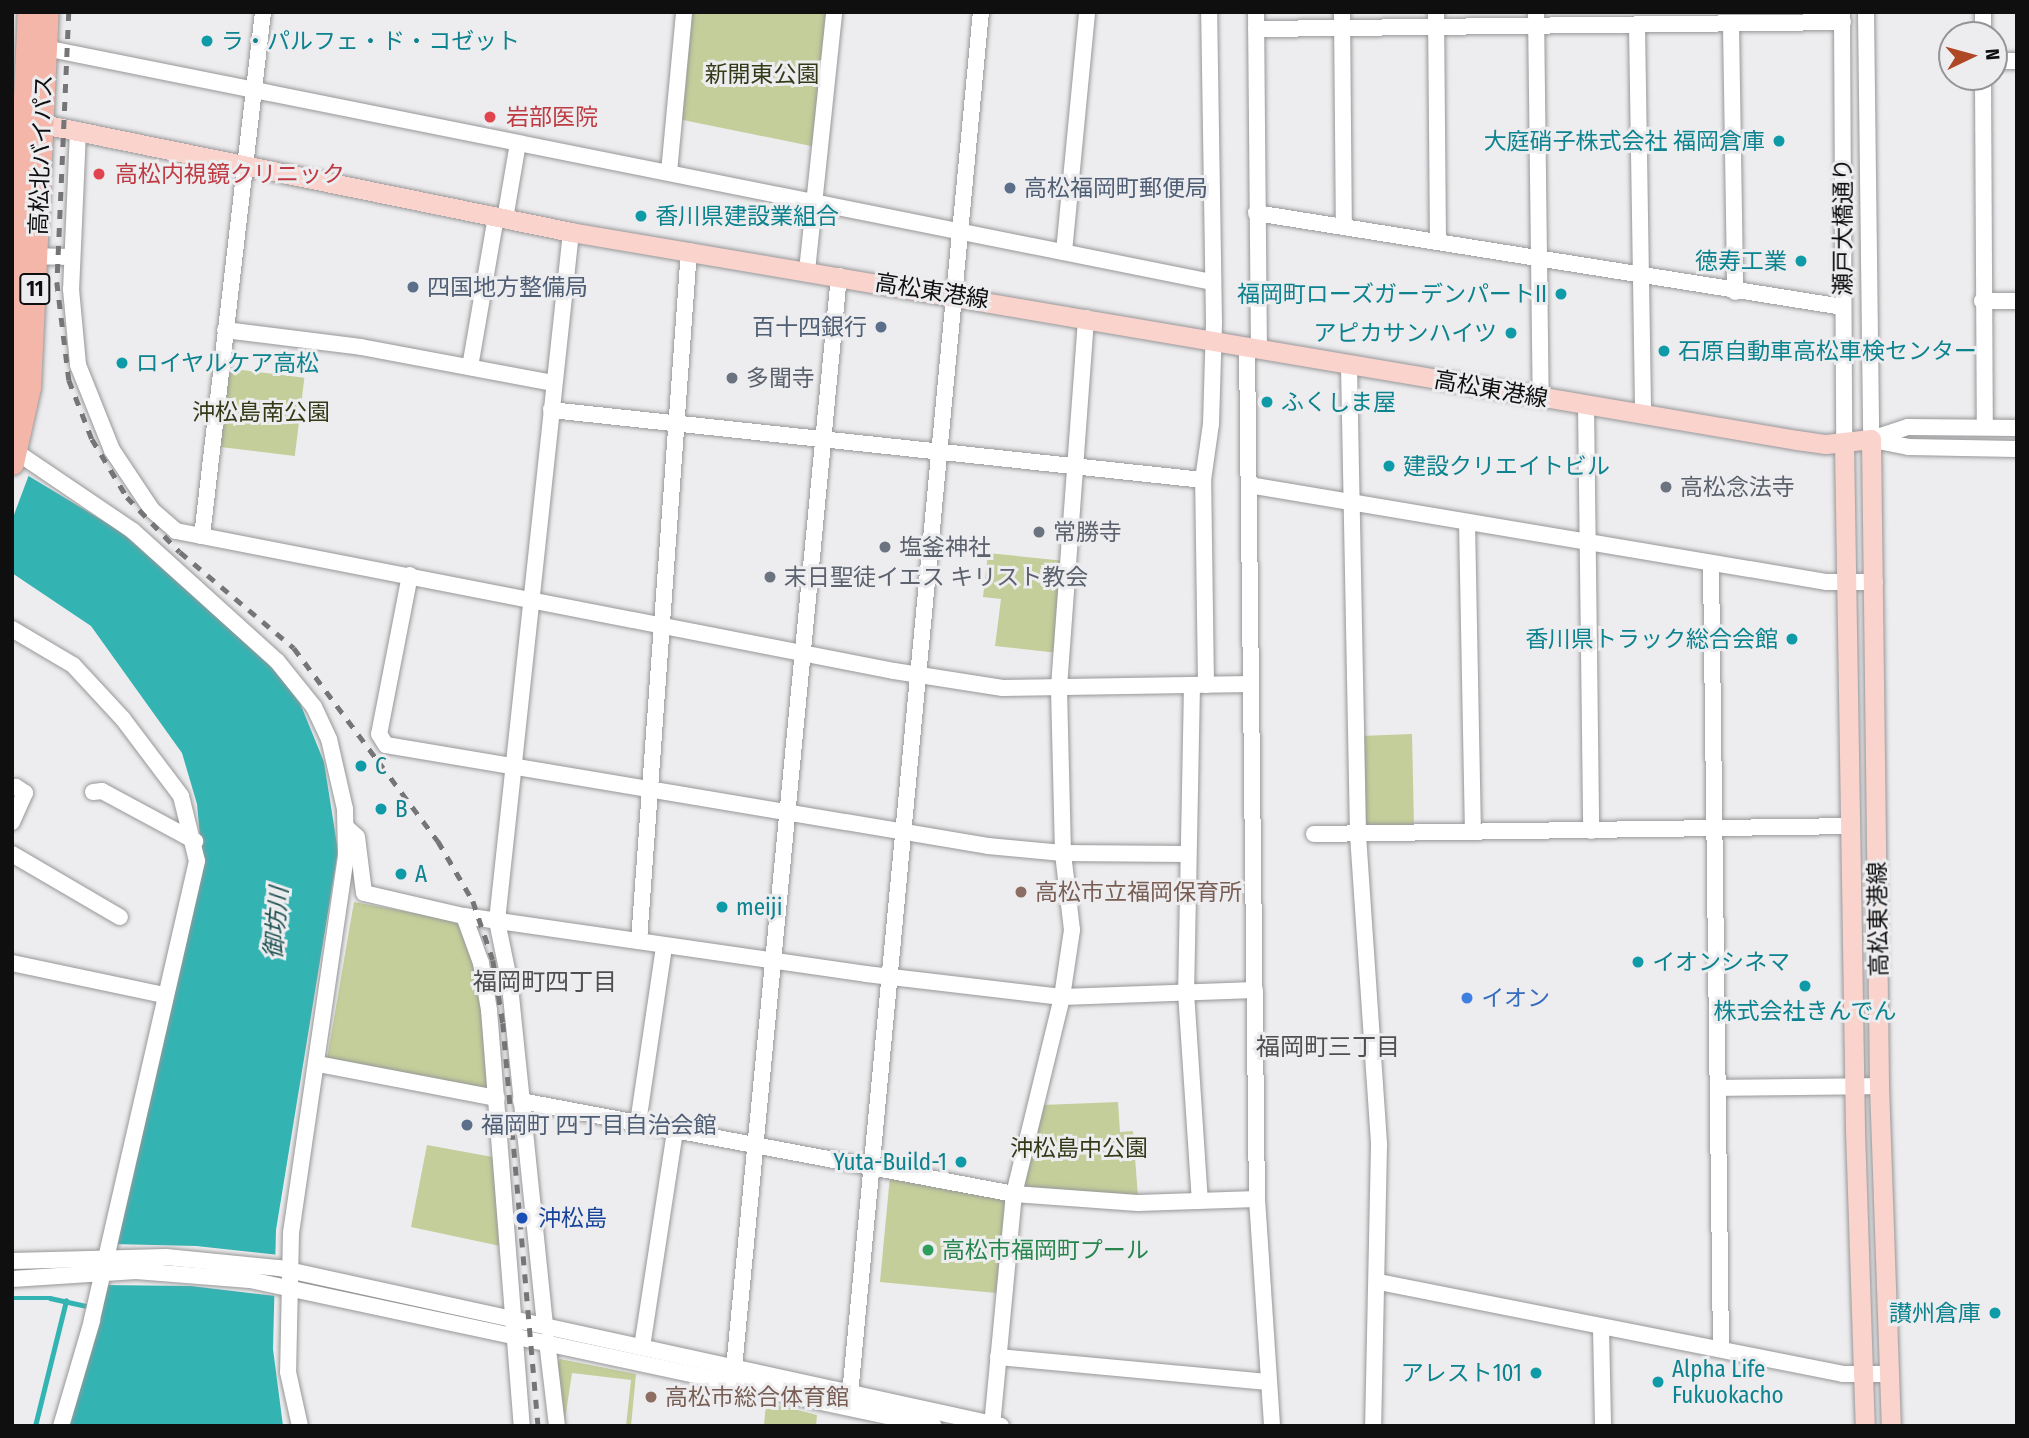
<!DOCTYPE html>
<meta charset="utf-8">
<style>
body{margin:0}
#map{position:relative;width:2029px;height:1438px;overflow:hidden;background:#ededef;font-family:"Fira Sans Condensed","Noto Sans JP",sans-serif}
div>[style]{position:absolute}
[style*='--x']{left:calc(var(--x)*1px);top:calc(var(--y)*1px);width:calc(var(--w)*1px);rotate:calc(var(--a)*1deg)}
.green>*{inset:0;background:#c3ce9a;transform-origin:0 0}
.water>*{inset:0;background:#34b3b3}
.pier>*{inset:0;background:#ededef}
.stream>*{height:4.5px;margin:-2.25px;padding:0 2.25px;transform-origin:2.25px;border-radius:2.25px;background:#34b3b3}
.roads{filter:drop-shadow(0 0 2px #979799) drop-shadow(0 0 2px #979799)}
.minor>*{height:16px;margin:-8px;padding:0 8px;transform-origin:8px;border-radius:8px;background:#fff}
.major>*{height:19px;margin:-9.5px;padding:0 9.5px;transform-origin:9.5px;border-radius:9.5px;background:#f9d3cc}
.highway>*{height:23px;margin:-11.5px;padding:0 11.5px;transform-origin:11.5px;border-radius:11.5px;background:#f5b6aa}
.rail>*{height:4.5px;margin-top:-2.25px;transform-origin:0;background:repeating-linear-gradient(90deg,#757577 0 9px,transparent 0 18px)}
.dots>*{width:19px;height:19px;translate:-50% -50%;box-sizing:border-box;border:4px solid #ededef;border-radius:50%}
span{translate:-50% -50%;white-space:nowrap;text-align:center;line-height:1.15;-webkit-text-stroke:6px #ededef;paint-order:stroke}
.shield-label span{padding:2px 5px;background:#ededef;border:2px solid;border-radius:5px;-webkit-text-stroke-width:0}
.shield-label{font-size:21px;color:#0f0f10;font-weight:700}
.culture-label{font-size:23px;color:#0d838f}
.left{translate:0 -50%;text-align:left}
.right{translate:-100% -50%;text-align:right}
.park-label{font-size:23px;color:#333a17}
.health-label{font-size:23px;color:#be3a42}
.street-label{font-size:23px;color:#0f0f10}
.service-label{font-size:23px;color:#4e5e75}
.worship-label{font-size:23px;color:#5b616d}
.education-label{font-size:23px;color:#785e54}
.shop-label{font-size:23px;color:#366cbe}
.transit-label{font-size:23px;color:#164399}
.leisure-label{font-size:23px;color:#27864d}
.water-label{font-size:24px;color:#205354;font-style:italic}
.neighbourhood-label{font-size:24px;color:#4f4f51}
.frame{position:absolute;inset:0;border:14px solid #0f0f10;pointer-events:none}
.north{position:absolute;left:1938px;top:21px;width:70px;height:70px;box-sizing:border-box;background:#ededef;border:2px solid #949496;border-radius:50%;rotate:85deg;font-size:19px;font-weight:700;line-height:28px;text-align:center;color:#0f0f10}
.north::after{content:'';display:block;margin:auto;width:24px;height:32px;background:#ae4723;clip-path:polygon(50% 0,100% 100%,50% 72%,0 100%)}
</style>
<div id="map">
<div class="green">
<div style="clip-path:polygon(689px 12px,828px 12px,816px 147px,678px 119px)"></div>
<div style="left:226px;top:368px;width:79px;height:79px;rotate:7deg"></div>
<div style="clip-path:polygon(988px 553px,1065px 561px,1058px 653px,995px 646px,1001px 599px,983px 597px)"></div>
<div style="clip-path:polygon(1412px 734px,1414px 827px,1369px 828px,1362px 822px,1360px 736px)"></div>
<div style="clip-path:polygon(354px 902px,462px 922px,476px 965px,491px 1089px,327px 1059px)"></div>
<div style="clip-path:polygon(1118px 1102px,1120px 1132px,1133px 1131px,1138px 1197px,1021px 1190px,1042px 1105px)"></div>
<div style="clip-path:polygon(427px 1145px,498px 1158px,505px 1247px,411px 1227px)"></div>
<div style="clip-path:polygon(890px 1176px,1000px 1196px,1006px 1204px,996px 1293px,880px 1282px)"></div>
<div style="clip-path:polygon(560px 1359px,636px 1374px,631px 1426px,626px 1426px,631px 1380px,572px 1373px,564px 1426px,557px 1363px)"></div>
<div style="clip-path:polygon(766px 1402px,817px 1415px,816px 1426px,764px 1426px)"></div>
</div>
<div class="water">
<div style="clip-path:polygon(12px 466px,120px 531px,268px 662px,300px 703px,324px 762px,338px 851px,276px 1230px,273px 1349px,283px 1426px,67px 1426px,202px 858px,197px 804px,182px 753px,91px 626px,12px 573px)"></div>
</div>
<div class="pier">
<div style="clip-path:polygon(12px 463px,30px 472px,12px 520px)"></div>
<div style="clip-path:polygon(112px 1244px,196px 1246px,279px 1255px,276px 1296px,191px 1286px,103px 1285px)"></div>
</div>
<div class="stream">
<div style="--x:12;--y:1298;--w:38;--a:0"></div>
<div style="--x:50;--y:1298;--w:42;--a:12.4"></div>
<div style="--x:35;--y:1426;--w:129;--a:-76.1"></div>
</div>
<div class="roads">
<div class="minor">
<div style="--x:1256;--y:12;--w:337;--a:89.5"></div>
<div style="--x:1342;--y:12;--w:214;--a:89.5"></div>
<div style="--x:1436;--y:12;--w:229;--a:89.5"></div>
<div style="--x:1536;--y:12;--w:385;--a:89.3"></div>
<div style="--x:1866;--y:12;--w:427;--a:89.3"></div>
<div style="--x:1983;--y:12;--w:23;--a:90"></div>
<div style="--x:1842;--y:15;--w:428;--a:89.7"></div>
<div style="--x:1731;--y:24;--w:268;--a:89.1"></div>
<div style="--x:1637;--y:25;--w:389;--a:89.1"></div>
<div style="--x:1256;--y:29;--w:587;--a:-0.68"></div>
<div style="--x:45;--y:48;--w:1190;--a:11.34"></div>
<div style="--x:1994;--y:61;--w:23;--a:0"></div>
<div style="--x:1983;--y:77;--w:350;--a:89.7"></div>
<div style="--x:78;--y:131;--w:158;--a:92.5"></div>
<div style="--x:71;--y:289;--w:76;--a:84.7"></div>
<div style="--x:78;--y:365;--w:92;--a:68.2"></div>
<div style="--x:112;--y:450;--w:72;--a:56.3"></div>
<div style="--x:152;--y:510;--w:32;--a:41"></div>
<div style="--x:176;--y:531;--w:732;--a:11.03"></div>
<div style="--x:894;--y:671;--w:110;--a:8.9"></div>
<div style="--x:1003;--y:688;--w:248;--a:-0.9"></div>
<div style="--x:669;--y:172;--w:161;--a:-84.6"></div>
<div style="--x:1256;--y:213;--w:594;--a:9.1"></div>
<div style="--x:505;--y:219;--w:77;--a:-80.3"></div>
<div style="--x:1064;--y:252;--w:241;--a:-84.5"></div>
<div style="--x:25;--y:256;--w:47;--a:1.2"></div>
<div style="--x:807;--y:271;--w:260;--a:-84"></div>
<div style="--x:1982;--y:301;--w:35;--a:0"></div>
<div style="--x:225;--y:330;--w:137;--a:7.1"></div>
<div style="--x:361;--y:347;--w:196;--a:10.6"></div>
<div style="--x:1247;--y:347;--w:852;--a:89.33"></div>
<div style="--x:1257;--y:1199;--w:227;--a:86.2"></div>
<div style="--x:1349;--y:365;--w:470;--a:88.9"></div>
<div style="--x:1358;--y:835;--w:311;--a:86.1"></div>
<div style="--x:1379;--y:1145;--w:281;--a:91.2"></div>
<div style="--x:470;--y:367;--w:152;--a:-80.2"></div>
<div style="--x:1586;--y:405;--w:426;--a:89.3"></div>
<div style="--x:551;--y:410;--w:656;--a:6.13"></div>
<div style="--x:1871;--y:439;--w:39;--a:-18"></div>
<div style="--x:1908;--y:427;--w:109;--a:0.5"></div>
<div style="--x:1873;--y:440;--w:36;--a:11"></div>
<div style="--x:1908;--y:447;--w:109;--a:1.1"></div>
<div style="--x:12;--y:449;--w:146;--a:34.1"></div>
<div style="--x:133;--y:531;--w:194;--a:42.1"></div>
<div style="--x:277;--y:661;--w:59;--a:51.2"></div>
<div style="--x:314;--y:707;--w:35;--a:65"></div>
<div style="--x:329;--y:739;--w:72;--a:77.1"></div>
<div style="--x:345;--y:809;--w:47;--a:88.8"></div>
<div style="--x:346;--y:856;--w:381;--a:98.3"></div>
<div style="--x:291;--y:1233;--w:139;--a:91.2"></div>
<div style="--x:288;--y:1372;--w:55;--a:77.5"></div>
<div style="--x:1249;--y:485;--w:586;--a:9.53"></div>
<div style="--x:1827;--y:582;--w:48;--a:0"></div>
<div style="--x:1467;--y:522;--w:310;--a:88.9"></div>
<div style="--x:202;--y:536;--w:528;--a:-83.36"></div>
<div style="--x:1711;--y:564;--w:784;--a:89.27"></div>
<div style="--x:410;--y:575;--w:162;--a:101"></div>
<div style="--x:379;--y:734;--w:13;--a:58"></div>
<div style="--x:386;--y:745;--w:610;--a:9.52"></div>
<div style="--x:988;--y:846;--w:75;--a:5.3"></div>
<div style="--x:1063;--y:853;--w:124;--a:0.5"></div>
<div style="--x:12;--y:629;--w:71;--a:30.5"></div>
<div style="--x:73;--y:665;--w:74;--a:47.2"></div>
<div style="--x:123;--y:719;--w:96;--a:53"></div>
<div style="--x:181;--y:796;--w:67;--a:76.2"></div>
<div style="--x:197;--y:861;--w:472;--a:102.9"></div>
<div style="--x:92;--y:1321;--w:109;--a:106.4"></div>
<div style="--x:1192;--y:685;--w:307;--a:91.1"></div>
<div style="--x:1186;--y:992;--w:209;--a:86.2"></div>
<div style="--x:1206;--y:685;--w:205;--a:-90.8"></div>
<div style="--x:1203;--y:480;--w:57;--a:-81.9"></div>
<div style="--x:1211;--y:424;--w:102;--a:-88.3"></div>
<div style="--x:1214;--y:322;--w:310;--a:-90.9"></div>
<div style="--x:93;--y:792;--w:9;--a:-6"></div>
<div style="--x:102;--y:791;--w:106;--a:28.3"></div>
<div style="--x:12;--y:822;--w:32;--a:-66"></div>
<div style="--x:25;--y:793;--w:11;--a:-146"></div>
<div style="--x:347;--y:828;--w:13;--a:42"></div>
<div style="--x:357;--y:837;--w:56;--a:82.9"></div>
<div style="--x:364;--y:893;--w:103;--a:13"></div>
<div style="--x:464;--y:916;--w:406;--a:8.2"></div>
<div style="--x:866;--y:974;--w:197;--a:6.7"></div>
<div style="--x:1062;--y:997;--w:193;--a:-2.1"></div>
<div style="--x:1314;--y:834;--w:537;--a:-0.85"></div>
<div style="--x:12;--y:854;--w:125;--a:30.3"></div>
<div style="--x:464;--y:916;--w:50;--a:70.1"></div>
<div style="--x:481;--y:963;--w:48;--a:80.3"></div>
<div style="--x:489;--y:1010;--w:417;--a:85.5"></div>
<div style="--x:639;--y:941;--w:692;--a:-85.86"></div>
<div style="--x:12;--y:963;--w:155;--a:11.9"></div>
<div style="--x:318;--y:1064;--w:182;--a:10.8"></div>
<div style="--x:1718;--y:1088;--w:161;--a:-0.7"></div>
<div style="--x:521;--y:1101;--w:502;--a:10.68"></div>
<div style="--x:1014;--y:1194;--w:124;--a:4.2"></div>
<div style="--x:1138;--y:1203;--w:119;--a:-1.9"></div>
<div style="--x:638;--y:1123;--w:179;--a:-81.6"></div>
<div style="--x:12;--y:1261;--w:154;--a:-1.5"></div>
<div style="--x:166;--y:1257;--w:114;--a:5.6"></div>
<div style="--x:279;--y:1268;--w:739;--a:12.34"></div>
<div style="--x:12;--y:1279;--w:124;--a:-3.7"></div>
<div style="--x:136;--y:1271;--w:114;--a:4.5"></div>
<div style="--x:250;--y:1280;--w:699;--a:12.05"></div>
<div style="--x:1379;--y:1282;--w:473;--a:11.2"></div>
<div style="--x:1843;--y:1374;--w:44;--a:0"></div>
<div style="--x:545;--y:1325;--w:343;--a:-95.9"></div>
<div style="--x:510;--y:984;--w:64;--a:-101.7"></div>
<div style="--x:497;--y:921;--w:693;--a:-83.87"></div>
<div style="--x:1601;--y:1328;--w:98;--a:88.8"></div>
<div style="--x:547;--y:1341;--w:86;--a:83.3"></div>
<div style="--x:642;--y:1347;--w:219;--a:-81.3"></div>
<div style="--x:998;--y:1357;--w:271;--a:5.3"></div>
<div style="--x:734;--y:1368;--w:1097;--a:-84.51"></div>
<div style="--x:849;--y:1405;--w:1399;--a:-84.59"></div>
<div style="--x:992;--y:1426;--w:233;--a:-84.6"></div>
<div style="--x:1014;--y:1194;--w:203;--a:-76.3"></div>
<div style="--x:1062;--y:997;--w:68;--a:-81.5"></div>
<div style="--x:1072;--y:930;--w:78;--a:-96.7"></div>
<div style="--x:1063;--y:853;--w:166;--a:-91.4"></div>
<div style="--x:1059;--y:687;--w:370;--a:-85.8"></div>
</div>
<div class="major">
<div style="--x:28;--y:121;--w:554;--a:11.55"></div>
<div style="--x:571;--y:232;--w:1244;--a:9.63"></div>
<div style="--x:1797;--y:440;--w:29;--a:8"></div>
<div style="--x:1826;--y:444;--w:45;--a:-6.3"></div>
<div style="--x:1871;--y:439;--w:647;--a:89.29"></div>
<div style="--x:1879;--y:1086;--w:340;--a:88"></div>
<div style="--x:1844;--y:443;--w:688;--a:89.08"></div>
<div style="--x:1855;--y:1131;--w:295;--a:88.1"></div>
</div>
<div class="highway">
<div style="--x:12;--y:396;--w:384;--a:-87.5"></div>
<div style="--x:12;--y:463;--w:78;--a:-77.4"></div>
<div style="--x:29;--y:387;--w:375;--a:-87.3"></div>
</div>
</div>
<div class="rail">
<div style="--x:69;--y:12;--w:270;--a:92.5"></div>
<div style="--x:57;--y:282;--w:99;--a:83"></div>
<div style="--x:69;--y:380;--w:63;--a:68.7"></div>
<div style="--x:92;--y:439;--w:68;--a:58.9"></div>
<div style="--x:127;--y:497;--w:76;--a:46.1"></div>
<div style="--x:180;--y:552;--w:149;--a:40.1"></div>
<div style="--x:294;--y:648;--w:241;--a:53.3"></div>
<div style="--x:438;--y:841;--w:69;--a:59.7"></div>
<div style="--x:473;--y:901;--w:62;--a:71.3"></div>
<div style="--x:493;--y:960;--w:64;--a:81"></div>
<div style="--x:503;--y:1023;--w:405;--a:85"></div>
</div>
<div class="dots">
<div style="left:207px;top:41px;background:#0f9aa8"></div>
<div style="left:490px;top:117px;background:#e0444e"></div>
<div style="left:1779px;top:141px;background:#0f9aa8"></div>
<div style="left:99px;top:174px;background:#e0444e"></div>
<div style="left:1010px;top:188px;background:#5c6f8a"></div>
<div style="left:641px;top:216px;background:#0f9aa8"></div>
<div style="left:1801px;top:261px;background:#0f9aa8"></div>
<div style="left:413px;top:287px;background:#5c6f8a"></div>
<div style="left:1561px;top:294px;background:#0f9aa8"></div>
<div style="left:881px;top:327px;background:#5c6f8a"></div>
<div style="left:1511px;top:333px;background:#0f9aa8"></div>
<div style="left:1664px;top:351px;background:#0f9aa8"></div>
<div style="left:122px;top:363px;background:#0f9aa8"></div>
<div style="left:732px;top:378px;background:#6b7280"></div>
<div style="left:1267px;top:402px;background:#0f9aa8"></div>
<div style="left:1389px;top:466px;background:#0f9aa8"></div>
<div style="left:1666px;top:487px;background:#6b7280"></div>
<div style="left:1039px;top:532px;background:#6b7280"></div>
<div style="left:885px;top:547px;background:#6b7280"></div>
<div style="left:770px;top:577px;background:#6b7280"></div>
<div style="left:1792px;top:639px;background:#0f9aa8"></div>
<div style="left:361px;top:766px;background:#0f9aa8"></div>
<div style="left:381px;top:809px;background:#0f9aa8"></div>
<div style="left:401px;top:874px;background:#0f9aa8"></div>
<div style="left:1021px;top:892px;background:#8d6e63"></div>
<div style="left:722px;top:907px;background:#0f9aa8"></div>
<div style="left:1638px;top:962px;background:#0f9aa8"></div>
<div style="left:1805px;top:986px;background:#0f9aa8"></div>
<div style="left:1467px;top:998px;background:#3f7fe0"></div>
<div style="left:467px;top:1125px;background:#5c6f8a"></div>
<div style="left:961px;top:1162px;background:#0f9aa8"></div>
<div style="left:522px;top:1218px;background:#1a4fb4"></div>
<div style="left:928px;top:1250px;background:#2e9e5b"></div>
<div style="left:1995px;top:1313px;background:#0f9aa8"></div>
<div style="left:1536px;top:1373px;background:#0f9aa8"></div>
<div style="left:1658px;top:1382px;background:#0f9aa8"></div>
<div style="left:651px;top:1397px;background:#8d6e63"></div>
</div>
<div class="shield-label">
<span style="left:35px;top:289px">11</span>
</div>
<div class="culture-label">
<span class="left" style="left:221px;top:41px">ラ・パルフェ・ド・コゼット</span>
<span class="right" style="left:1765px;top:141px">大庭硝子株式会社 福岡倉庫</span>
<span class="left" style="left:655px;top:216px">香川県建設業組合</span>
<span class="right" style="left:1787px;top:261px">徳寿工業</span>
<span class="right" style="left:1547px;top:294px">福岡町ローズガーデンパートII</span>
<span class="right" style="left:1497px;top:333px">アピカサンハイツ</span>
<span class="left" style="left:1678px;top:351px">石原自動車高松車検センター</span>
<span class="left" style="left:136px;top:363px">ロイヤルケア高松</span>
<span class="left" style="left:1281px;top:402px">ふくしま屋</span>
<span class="left" style="left:1403px;top:466px">建設クリエイトビル</span>
<span class="right" style="left:1778px;top:639px">香川県トラック総合会館</span>
<span class="left" style="left:375px;top:766px">C</span>
<span class="left" style="left:395px;top:809px">B</span>
<span class="left" style="left:415px;top:874px">A</span>
<span class="left" style="left:736px;top:907px">meiji</span>
<span class="left" style="left:1652px;top:962px">イオンシネマ</span>
<span style="left:1805px;top:1011px">株式会社きんでん</span>
<span class="right" style="left:947px;top:1162px">Yuta-Build-1</span>
<span class="right" style="left:1981px;top:1313px">讃州倉庫</span>
<span class="left" style="left:1672px;top:1382px">Alpha Life<br>Fukuokacho</span>
<span class="right" style="left:1522px;top:1373px">アレスト101</span>
</div>
<div class="park-label">
<span style="left:762px;top:74px">新開東公園</span>
<span style="left:261px;top:412px">沖松島南公園</span>
<span style="left:1079px;top:1148px">沖松島中公園</span>
</div>
<div class="health-label">
<span class="left" style="left:506px;top:117px">岩部医院</span>
<span class="left" style="left:115px;top:174px">高松内視鏡クリニック</span>
</div>
<div class="street-label">
<span style="left:41px;top:155px;rotate:-88deg">高松北バイパス</span>
<span style="left:1843px;top:227px;rotate:-90deg">瀬戸大橋通り</span>
<span style="left:932px;top:291px;rotate:9deg">高松東港線</span>
<span style="left:1491px;top:389px;rotate:10deg">高松東港線</span>
<span style="left:1878px;top:919px;rotate:-91deg">高松東港線</span>
</div>
<div class="service-label">
<span class="left" style="left:1024px;top:188px">高松福岡町郵便局</span>
<span class="left" style="left:427px;top:287px">四国地方整備局</span>
<span class="right" style="left:867px;top:327px">百十四銀行</span>
<span class="left" style="left:481px;top:1125px">福岡町 四丁目自治会館</span>
</div>
<div class="worship-label">
<span class="left" style="left:746px;top:378px">多聞寺</span>
<span class="left" style="left:1680px;top:487px">高松念法寺</span>
<span class="left" style="left:1053px;top:532px">常勝寺</span>
<span class="left" style="left:899px;top:547px">塩釜神社</span>
<span class="left" style="left:784px;top:577px">末日聖徒イエス キリスト教会</span>
</div>
<div class="education-label">
<span class="left" style="left:1035px;top:892px">高松市立福岡保育所</span>
<span class="left" style="left:665px;top:1397px">高松市総合体育館</span>
</div>
<div class="shop-label">
<span class="left" style="left:1481px;top:998px">イオン</span>
</div>
<div class="transit-label">
<span class="left" style="left:538px;top:1218px">沖松島</span>
</div>
<div class="leisure-label">
<span class="left" style="left:942px;top:1250px">高松市福岡町プール</span>
</div>
<div class="water-label">
<span style="left:277px;top:923px;rotate:-85deg">御坊川</span>
</div>
<div class="neighbourhood-label">
<span style="left:545px;top:983px">福岡町四丁目</span>
<span style="left:1328px;top:1048px">福岡町三丁目</span>
</div>
<div class="frame"></div>
<div class="north">N</div>
</div>
